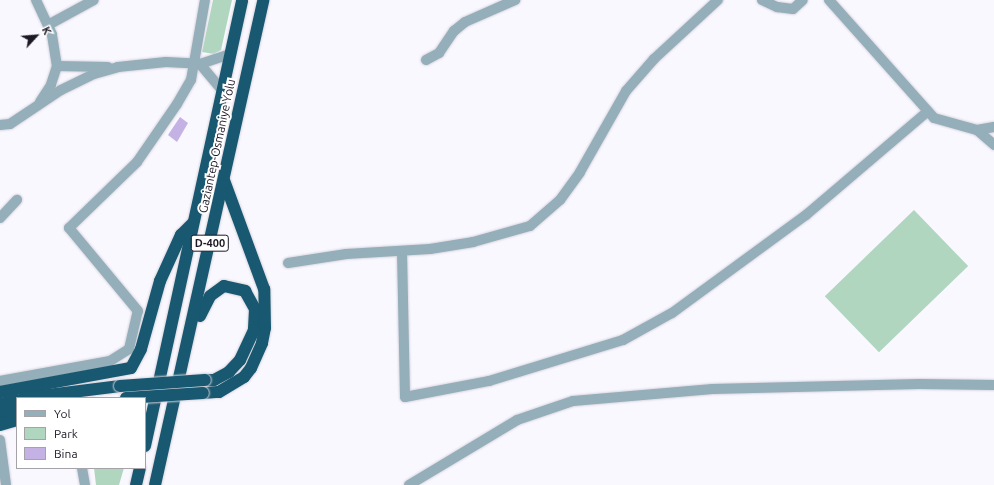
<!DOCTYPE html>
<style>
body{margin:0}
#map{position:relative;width:994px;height:485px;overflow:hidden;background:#faf8ff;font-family:Ubuntu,sans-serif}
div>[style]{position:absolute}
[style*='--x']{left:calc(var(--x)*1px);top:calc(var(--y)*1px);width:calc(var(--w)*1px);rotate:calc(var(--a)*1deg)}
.green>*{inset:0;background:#b1d6c0;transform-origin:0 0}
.building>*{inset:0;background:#c4b2e5}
.roads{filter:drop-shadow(0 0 1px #d6d4dc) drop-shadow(0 0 1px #d6d4dc)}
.minor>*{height:10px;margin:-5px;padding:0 5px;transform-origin:5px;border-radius:5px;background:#94aeba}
.highway>*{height:12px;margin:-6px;padding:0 6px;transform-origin:6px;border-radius:6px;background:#185870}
.bridges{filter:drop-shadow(0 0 1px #d6d4dc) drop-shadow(0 0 1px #d6d4dc)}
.highway-bridge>*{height:12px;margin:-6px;padding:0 6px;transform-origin:6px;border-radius:6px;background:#185870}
span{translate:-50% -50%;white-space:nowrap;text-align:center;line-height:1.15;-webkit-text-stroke:4px #fff;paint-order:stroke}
.shield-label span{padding:1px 3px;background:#fff;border:1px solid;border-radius:3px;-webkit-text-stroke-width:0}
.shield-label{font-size:11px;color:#1c1824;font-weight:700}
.street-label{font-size:12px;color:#1c1824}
.legend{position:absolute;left:16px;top:397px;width:130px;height:72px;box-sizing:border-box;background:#fff;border:1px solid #a4a3a7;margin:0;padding:5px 7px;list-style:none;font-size:12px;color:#1c1824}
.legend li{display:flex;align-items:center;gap:8px;height:20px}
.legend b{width:20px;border:1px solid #a4a3a7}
.north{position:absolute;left:16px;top:16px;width:40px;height:40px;-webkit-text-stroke:3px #fff;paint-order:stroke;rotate:64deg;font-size:11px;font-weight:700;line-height:16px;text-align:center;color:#1c1824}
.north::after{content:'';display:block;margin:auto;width:14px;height:18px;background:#1c1824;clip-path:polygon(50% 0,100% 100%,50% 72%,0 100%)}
</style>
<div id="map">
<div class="green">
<div style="clip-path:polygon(213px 0,232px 0,221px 50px,214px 54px,202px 52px)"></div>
<div style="left:914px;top:210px;width:78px;height:124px;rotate:46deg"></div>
<div style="clip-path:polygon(94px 468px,124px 468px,119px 485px,96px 485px)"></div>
</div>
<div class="building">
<div style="clip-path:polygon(180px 117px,188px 123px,177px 142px,168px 135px)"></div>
</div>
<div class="roads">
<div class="minor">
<div style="--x:36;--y:0;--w:38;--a:65"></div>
<div style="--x:52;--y:35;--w:31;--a:81"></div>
<div style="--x:57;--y:66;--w:20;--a:108"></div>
<div style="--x:51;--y:85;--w:20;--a:123"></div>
<div style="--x:762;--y:0;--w:17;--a:25"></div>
<div style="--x:777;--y:7;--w:16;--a:7"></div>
<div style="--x:793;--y:9;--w:13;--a:-42"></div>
<div style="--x:829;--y:0;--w:158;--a:48.3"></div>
<div style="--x:934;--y:118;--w:45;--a:15.6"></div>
<div style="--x:977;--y:130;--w:23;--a:41"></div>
<div style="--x:48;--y:25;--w:52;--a:-28.5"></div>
<div style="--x:426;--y:60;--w:15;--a:-28"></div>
<div style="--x:439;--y:53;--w:27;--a:-56"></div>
<div style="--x:454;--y:31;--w:14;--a:-39"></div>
<div style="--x:465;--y:22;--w:55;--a:-23.7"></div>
<div style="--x:200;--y:64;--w:34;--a:50"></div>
<div style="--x:57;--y:66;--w:51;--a:1.1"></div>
<div style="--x:0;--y:125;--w:10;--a:-6"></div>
<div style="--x:10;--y:124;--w:61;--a:-33.7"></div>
<div style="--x:61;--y:90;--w:37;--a:-26"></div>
<div style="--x:94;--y:74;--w:25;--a:-16"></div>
<div style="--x:118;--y:67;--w:48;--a:-5.9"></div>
<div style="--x:166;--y:62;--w:34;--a:3"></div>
<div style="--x:200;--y:64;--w:32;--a:-18"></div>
<div style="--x:977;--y:130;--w:17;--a:-10"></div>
<div style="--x:0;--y:218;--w:25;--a:-47"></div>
<div style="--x:402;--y:252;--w:145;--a:88.8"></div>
<div style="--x:405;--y:397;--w:86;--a:-10.8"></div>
<div style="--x:489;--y:381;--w:140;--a:-17"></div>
<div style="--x:623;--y:340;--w:56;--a:-28.9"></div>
<div style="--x:672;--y:313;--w:166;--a:-36.2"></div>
<div style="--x:806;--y:215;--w:160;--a:-40.4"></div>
<div style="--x:288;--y:263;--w:59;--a:-8.8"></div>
<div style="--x:346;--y:254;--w:84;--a:-3.4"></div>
<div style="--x:430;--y:249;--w:44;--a:-9.2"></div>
<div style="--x:473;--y:242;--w:59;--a:-15.7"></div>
<div style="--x:530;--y:226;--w:40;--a:-41"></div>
<div style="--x:560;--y:200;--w:34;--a:-54"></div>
<div style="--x:580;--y:172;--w:93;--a:-60.4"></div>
<div style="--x:626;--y:91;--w:43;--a:-48.8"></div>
<div style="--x:654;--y:59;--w:87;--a:-42.7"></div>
<div style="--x:0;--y:381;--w:112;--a:-10.3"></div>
<div style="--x:110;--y:361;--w:22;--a:-32"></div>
<div style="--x:129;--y:349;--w:39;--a:-77"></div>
<div style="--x:138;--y:311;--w:108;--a:-129.7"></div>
<div style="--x:69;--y:228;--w:95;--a:-44.1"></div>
<div style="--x:137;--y:162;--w:70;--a:-55.4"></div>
<div style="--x:177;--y:104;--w:28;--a:-60"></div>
<div style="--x:191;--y:80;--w:81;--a:-80.1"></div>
<div style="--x:0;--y:440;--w:45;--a:82.4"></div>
<div style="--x:82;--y:468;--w:17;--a:80"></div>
<div style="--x:409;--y:485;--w:126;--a:-31"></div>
<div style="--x:517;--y:420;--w:59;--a:-18.7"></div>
<div style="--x:573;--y:401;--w:140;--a:-4.9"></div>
<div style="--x:712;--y:389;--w:207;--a:-1.4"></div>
<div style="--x:919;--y:384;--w:75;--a:0.8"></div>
</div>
<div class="highway">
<div style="--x:200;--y:316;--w:22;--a:-63"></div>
<div style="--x:210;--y:296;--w:17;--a:-36"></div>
<div style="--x:224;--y:286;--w:22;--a:13"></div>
<div style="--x:245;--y:291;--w:21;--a:61"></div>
<div style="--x:255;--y:309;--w:21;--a:93"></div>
<div style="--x:254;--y:330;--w:33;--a:115"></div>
<div style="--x:240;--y:360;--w:16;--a:133"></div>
<div style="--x:229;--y:372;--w:17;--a:152"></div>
<div style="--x:214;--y:380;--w:9;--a:180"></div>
<div style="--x:0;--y:392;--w:133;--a:-10.4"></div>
<div style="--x:131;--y:368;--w:21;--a:-62"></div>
<div style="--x:141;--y:349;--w:71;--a:-74.4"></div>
<div style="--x:160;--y:281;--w:51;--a:-65.5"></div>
<div style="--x:181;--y:235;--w:17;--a:-45"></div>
<div style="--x:203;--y:393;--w:16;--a:-4"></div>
<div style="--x:219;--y:392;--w:29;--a:-31"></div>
<div style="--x:244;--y:377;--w:11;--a:-52"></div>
<div style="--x:251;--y:368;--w:27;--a:-66"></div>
<div style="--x:262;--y:343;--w:15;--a:-79"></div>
<div style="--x:265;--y:328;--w:39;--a:-91"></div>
<div style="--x:264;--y:289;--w:116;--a:-110.2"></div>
<div style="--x:24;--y:398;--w:97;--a:-7.1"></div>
<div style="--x:0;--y:404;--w:17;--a:-13"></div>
<div style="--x:0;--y:415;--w:17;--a:-13"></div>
<div style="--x:0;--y:425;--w:18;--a:-16"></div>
<div style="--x:145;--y:446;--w:456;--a:-77.7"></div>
<div style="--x:136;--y:485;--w:17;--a:-77"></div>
<div style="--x:155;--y:485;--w:497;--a:-77.4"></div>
</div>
</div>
<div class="bridges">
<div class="highway-bridge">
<div style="--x:120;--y:386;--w:85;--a:-4"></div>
<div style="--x:126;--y:398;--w:77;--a:-3.7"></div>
</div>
</div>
<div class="shield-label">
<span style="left:210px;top:243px">D-400</span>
</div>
<div class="street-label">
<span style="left:217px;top:146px;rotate:-78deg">Gaziantep-Osmaniye Yolu</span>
</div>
<ul class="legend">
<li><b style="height:5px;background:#94aeba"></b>Yol</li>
<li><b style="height:11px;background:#b1d6c0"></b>Park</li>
<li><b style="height:11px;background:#c4b2e5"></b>Bina</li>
</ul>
<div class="north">K</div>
</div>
